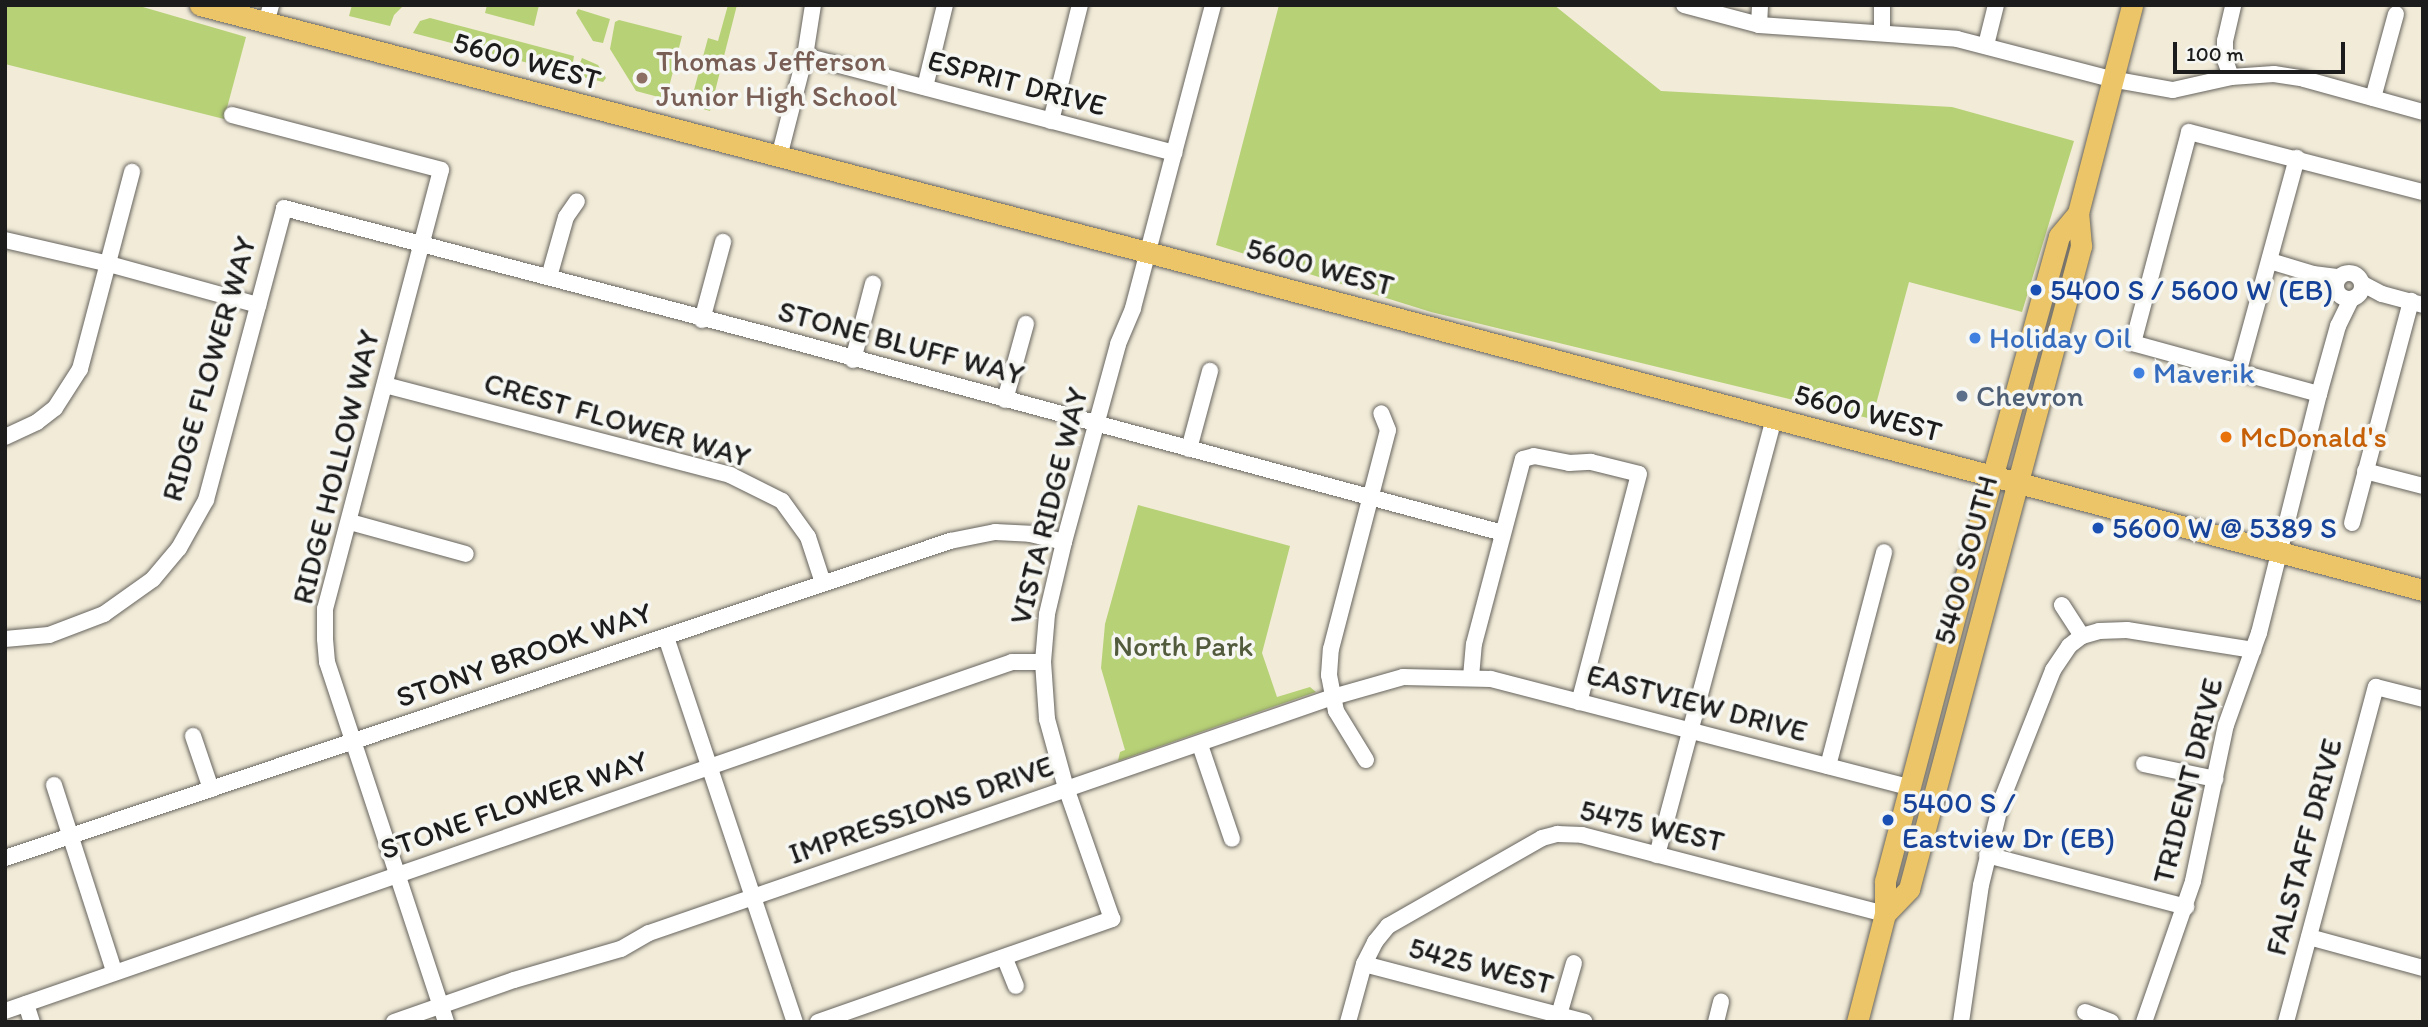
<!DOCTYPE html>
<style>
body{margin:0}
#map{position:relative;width:2428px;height:1027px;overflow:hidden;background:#f1ebd8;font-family:Itim,sans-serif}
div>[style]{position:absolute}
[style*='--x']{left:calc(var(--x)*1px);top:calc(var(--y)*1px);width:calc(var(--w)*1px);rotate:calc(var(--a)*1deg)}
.green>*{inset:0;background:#b7d176}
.roads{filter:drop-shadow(0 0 2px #67645e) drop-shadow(0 0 2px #67645e)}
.minor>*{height:16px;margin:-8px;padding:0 8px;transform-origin:8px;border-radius:8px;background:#fff}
.minor>.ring{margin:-8px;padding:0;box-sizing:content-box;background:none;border:16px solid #fff;border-radius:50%}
.major>*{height:21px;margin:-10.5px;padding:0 10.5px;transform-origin:10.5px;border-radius:10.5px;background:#ecc569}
.dots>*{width:19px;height:19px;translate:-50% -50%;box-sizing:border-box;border:4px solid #f6f6f2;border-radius:50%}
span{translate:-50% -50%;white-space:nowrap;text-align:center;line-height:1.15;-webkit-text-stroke:7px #f6f6f2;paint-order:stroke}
.street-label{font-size:30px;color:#1c1c1c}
.education-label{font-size:30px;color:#785e54}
.left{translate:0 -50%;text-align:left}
.transit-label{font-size:30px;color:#164399}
.shop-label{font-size:30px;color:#366cbe}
.service-label{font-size:30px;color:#4e5e75}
.food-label{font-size:30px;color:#c56008}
.park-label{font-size:30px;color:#525b3c}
.frame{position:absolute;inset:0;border:7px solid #1c1c1c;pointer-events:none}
.scale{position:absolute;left:2173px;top:42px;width:172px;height:32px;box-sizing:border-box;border:4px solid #1c1c1c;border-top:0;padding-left:9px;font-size:21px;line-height:24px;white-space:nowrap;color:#1c1c1c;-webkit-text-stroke:5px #f6f6f2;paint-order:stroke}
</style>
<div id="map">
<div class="green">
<div style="clip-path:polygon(5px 5px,136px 5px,246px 37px,224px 119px,5px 64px)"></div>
<div style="clip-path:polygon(352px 5px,404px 5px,394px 15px,390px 26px,349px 16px)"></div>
<div style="clip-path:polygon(487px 5px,539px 5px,534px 26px,485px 13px)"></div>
<div style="clip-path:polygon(728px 5px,737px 5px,710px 111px,690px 105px,708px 38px,718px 41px)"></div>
<div style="clip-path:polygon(1279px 5px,1554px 5px,1661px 91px,1952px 107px,2074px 141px,2022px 312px,1909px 282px,1872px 419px,1431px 312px,1216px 245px)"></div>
<div style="clip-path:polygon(578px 9px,610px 19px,603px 43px,593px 41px,576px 13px)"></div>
<div style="clip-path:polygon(430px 18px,574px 56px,571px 74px,413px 33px,420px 21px)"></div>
<div style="clip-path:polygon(619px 20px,682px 36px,666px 99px,636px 91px,610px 49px,615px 22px)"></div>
<div style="clip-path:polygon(582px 58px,598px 65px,606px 78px,603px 82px,575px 75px)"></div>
<div style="clip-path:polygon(1138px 505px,1290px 546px,1262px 653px,1277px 697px,1310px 687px,1316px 692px,1118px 761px,1120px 752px,1125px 750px,1101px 668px,1105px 624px)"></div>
</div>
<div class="roads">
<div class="minor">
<div style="--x:1684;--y:5;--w:78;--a:14.9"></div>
<div style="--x:1759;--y:25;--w:198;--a:4"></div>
<div style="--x:1957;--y:39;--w:159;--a:14.6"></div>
<div style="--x:2111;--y:79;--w:63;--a:10.1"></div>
<div style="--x:2173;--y:90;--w:59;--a:-12.6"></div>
<div style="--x:2231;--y:77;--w:43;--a:-4"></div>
<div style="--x:2274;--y:74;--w:30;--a:9"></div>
<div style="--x:2304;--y:79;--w:123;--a:15.5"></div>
<div style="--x:266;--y:23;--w:19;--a:-74"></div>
<div style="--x:1759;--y:25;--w:20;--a:-87"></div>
<div style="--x:1882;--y:33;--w:28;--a:-90"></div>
<div style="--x:1986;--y:45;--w:41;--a:-76"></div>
<div style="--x:805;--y:56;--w:382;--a:14.7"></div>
<div style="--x:2231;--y:77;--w:18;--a:-109"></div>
<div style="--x:2225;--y:60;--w:19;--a:-90"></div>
<div style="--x:2225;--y:41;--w:37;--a:-77"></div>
<div style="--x:925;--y:87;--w:84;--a:-76.3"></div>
<div style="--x:2373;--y:98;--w:87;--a:-74.7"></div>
<div style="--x:232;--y:115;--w:216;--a:14.7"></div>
<div style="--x:441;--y:170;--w:454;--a:104.8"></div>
<div style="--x:325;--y:609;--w:30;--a:90"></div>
<div style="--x:325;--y:639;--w:23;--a:85"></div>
<div style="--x:327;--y:662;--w:379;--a:71.7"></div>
<div style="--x:1051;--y:121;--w:120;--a:-76"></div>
<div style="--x:779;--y:157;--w:104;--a:-75.6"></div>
<div style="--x:805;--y:56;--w:52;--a:-81.1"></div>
<div style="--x:5;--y:240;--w:107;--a:13"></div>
<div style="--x:109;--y:264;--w:155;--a:15.4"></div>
<div style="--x:2270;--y:261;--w:45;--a:16.8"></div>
<div style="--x:2313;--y:274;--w:26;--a:7"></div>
<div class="ring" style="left:2336px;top:273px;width:10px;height:10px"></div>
<div style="--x:549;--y:277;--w:62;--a:-74.2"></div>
<div style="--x:566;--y:217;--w:19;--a:-55"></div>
<div style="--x:2363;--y:284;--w:21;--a:28"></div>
<div style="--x:2382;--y:294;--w:42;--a:15"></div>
<div style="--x:702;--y:320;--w:81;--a:-74.9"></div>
<div style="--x:853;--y:360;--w:79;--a:-75.3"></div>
<div style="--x:2239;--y:370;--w:220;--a:-74.7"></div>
<div style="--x:385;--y:385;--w:357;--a:14.6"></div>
<div style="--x:730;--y:475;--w:58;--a:26.6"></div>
<div style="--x:782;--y:501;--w:44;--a:54.2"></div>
<div style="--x:808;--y:537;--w:48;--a:71.9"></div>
<div style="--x:2319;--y:394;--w:193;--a:-164.7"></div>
<div style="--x:2133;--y:343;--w:218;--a:-75.1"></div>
<div style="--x:2189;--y:132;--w:242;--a:14.4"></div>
<div style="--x:1005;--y:400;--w:79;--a:-74.6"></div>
<div style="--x:5;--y:437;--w:35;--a:-25"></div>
<div style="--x:37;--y:422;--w:23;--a:-38"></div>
<div style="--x:55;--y:408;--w:46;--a:-57.3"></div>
<div style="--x:80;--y:369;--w:204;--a:-75.2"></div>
<div style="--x:1189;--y:449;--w:81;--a:-74.9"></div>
<div style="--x:2365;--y:471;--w:60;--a:14.5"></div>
<div style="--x:350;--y:522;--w:120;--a:15.4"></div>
<div style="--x:2352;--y:523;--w:230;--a:-75.1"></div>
<div style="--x:2082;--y:636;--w:18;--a:-16"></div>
<div style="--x:2099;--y:631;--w:28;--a:-2"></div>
<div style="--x:2127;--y:630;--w:128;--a:9"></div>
<div style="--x:666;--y:637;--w:406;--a:71.5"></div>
<div style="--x:5;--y:639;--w:44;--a:-5.2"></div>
<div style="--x:49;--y:635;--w:59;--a:-20.9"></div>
<div style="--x:104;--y:614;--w:60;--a:-35.5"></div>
<div style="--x:153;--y:579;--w:40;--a:-50"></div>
<div style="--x:179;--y:548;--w:55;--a:-60.6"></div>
<div style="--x:206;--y:500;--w:302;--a:-75"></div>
<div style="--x:284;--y:208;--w:528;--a:14.69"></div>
<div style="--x:795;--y:342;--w:733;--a:15.1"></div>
<div style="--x:1471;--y:677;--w:33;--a:-85"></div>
<div style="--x:1474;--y:644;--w:191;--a:-75.2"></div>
<div style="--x:1523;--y:459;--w:11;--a:-15"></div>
<div style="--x:1534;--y:456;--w:36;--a:11"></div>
<div style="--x:1569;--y:463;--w:22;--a:-3"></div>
<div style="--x:1591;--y:462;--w:49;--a:14"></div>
<div style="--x:1639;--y:474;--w:236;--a:104.7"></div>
<div style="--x:193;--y:736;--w:56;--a:71.2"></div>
<div style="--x:1200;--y:745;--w:99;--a:71.2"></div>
<div style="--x:1366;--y:760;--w:57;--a:-121.5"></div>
<div style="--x:1336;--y:711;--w:37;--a:-101"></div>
<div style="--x:1329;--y:675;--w:26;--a:-86"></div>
<div style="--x:1331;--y:649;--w:226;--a:-75.4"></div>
<div style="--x:1388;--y:430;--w:18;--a:-112"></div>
<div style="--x:2144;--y:764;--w:73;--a:11.9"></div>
<div style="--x:1828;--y:766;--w:221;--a:-75.3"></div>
<div style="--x:54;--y:785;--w:195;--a:72.1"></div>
<div style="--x:1657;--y:855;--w:451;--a:-75"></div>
<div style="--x:1987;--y:855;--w:206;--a:14.6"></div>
<div style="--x:5;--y:858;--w:997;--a:-18.54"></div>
<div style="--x:950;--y:541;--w:46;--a:-11.3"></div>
<div style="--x:995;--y:532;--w:35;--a:3"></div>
<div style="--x:1030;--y:534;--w:35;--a:13"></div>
<div style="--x:2309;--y:937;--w:118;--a:15.2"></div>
<div style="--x:1005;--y:959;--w:29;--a:68"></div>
<div style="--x:1364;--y:964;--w:228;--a:14.7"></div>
<div style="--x:26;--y:1004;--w:19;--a:72"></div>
<div style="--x:5;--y:1011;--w:1066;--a:-19.11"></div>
<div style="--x:1012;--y:662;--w:31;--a:0"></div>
<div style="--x:2085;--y:1012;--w:28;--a:21"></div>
<div style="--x:1559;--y:1015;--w:54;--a:-73.9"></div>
<div style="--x:394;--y:1022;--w:127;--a:-19.3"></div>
<div style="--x:514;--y:980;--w:111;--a:-16.2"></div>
<div style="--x:621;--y:949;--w:32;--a:-30"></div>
<div style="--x:649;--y:933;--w:724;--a:-19.04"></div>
<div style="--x:1333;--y:697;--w:73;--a:-15.9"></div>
<div style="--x:1403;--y:677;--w:88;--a:1.3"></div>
<div style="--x:1491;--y:679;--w:432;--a:14.5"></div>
<div style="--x:818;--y:1022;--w:312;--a:-19.3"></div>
<div style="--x:1112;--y:919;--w:139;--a:-109.3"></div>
<div style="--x:1066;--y:788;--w:72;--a:-105.4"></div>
<div style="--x:1047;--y:719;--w:57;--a:-94"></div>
<div style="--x:1043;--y:662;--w:48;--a:-85.2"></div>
<div style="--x:1047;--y:614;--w:74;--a:-76.7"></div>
<div style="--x:1064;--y:542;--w:205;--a:-74.7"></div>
<div style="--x:1118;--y:344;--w:39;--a:-67"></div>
<div style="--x:1133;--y:308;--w:313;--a:-75.2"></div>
<div style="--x:1348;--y:1022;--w:60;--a:-74.6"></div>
<div style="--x:1364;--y:964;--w:25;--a:-63"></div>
<div style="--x:1375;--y:942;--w:21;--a:-51"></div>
<div style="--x:1388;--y:926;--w:177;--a:-29.7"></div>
<div style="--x:1542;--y:838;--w:16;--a:-15"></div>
<div style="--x:1557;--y:834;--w:25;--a:2"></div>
<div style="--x:1582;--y:835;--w:313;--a:14.6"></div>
<div style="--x:1716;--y:1022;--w:21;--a:-76"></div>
<div style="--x:1961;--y:1022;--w:138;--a:-81.7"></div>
<div style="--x:1981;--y:885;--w:89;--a:-76.3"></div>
<div style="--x:2002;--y:799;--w:139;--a:-68.4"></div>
<div style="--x:2053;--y:670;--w:29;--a:-56"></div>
<div style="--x:2069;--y:646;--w:16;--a:-38"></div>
<div style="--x:2082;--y:636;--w:37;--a:-123"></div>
<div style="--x:2144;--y:1022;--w:149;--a:-70.8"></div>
<div style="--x:2193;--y:881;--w:159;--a:-78.1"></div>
<div style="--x:2226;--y:725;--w:98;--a:-70.3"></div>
<div style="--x:2259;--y:633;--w:246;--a:-75.9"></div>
<div style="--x:2319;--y:394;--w:71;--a:-74.4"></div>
<div style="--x:2338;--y:326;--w:30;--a:-64"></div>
<div style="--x:2286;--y:1022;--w:347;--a:-75"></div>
<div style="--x:2376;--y:687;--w:49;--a:14.3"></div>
</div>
<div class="major">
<div style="--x:200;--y:5;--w:979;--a:14.62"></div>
<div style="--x:1147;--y:252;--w:1320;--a:14.84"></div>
<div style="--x:1885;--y:914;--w:35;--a:-46"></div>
<div style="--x:1909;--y:889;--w:666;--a:-75.02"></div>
<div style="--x:2081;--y:246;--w:33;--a:-95"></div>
<div style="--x:2078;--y:213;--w:215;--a:-75.4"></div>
<div style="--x:1857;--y:1022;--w:112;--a:-75.5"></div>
<div style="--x:1885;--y:914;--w:33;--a:-90"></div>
<div style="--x:1885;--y:881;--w:391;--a:-75.2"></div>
<div style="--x:1985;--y:503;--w:277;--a:-74.5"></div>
<div style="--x:2059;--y:236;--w:30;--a:-50"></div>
</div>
</div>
<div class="dots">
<div style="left:642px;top:78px;background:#8d6e63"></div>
<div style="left:2036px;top:290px;background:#1a4fb4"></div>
<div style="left:1975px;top:338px;background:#3f7fe0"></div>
<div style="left:2139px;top:373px;background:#3f7fe0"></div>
<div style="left:1962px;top:396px;background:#5c6f8a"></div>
<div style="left:2226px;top:437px;background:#e8710a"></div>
<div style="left:2098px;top:528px;background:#1a4fb4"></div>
<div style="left:1888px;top:820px;background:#1a4fb4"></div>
</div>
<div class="street-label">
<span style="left:527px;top:61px;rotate:15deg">5600 WEST</span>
<span style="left:1017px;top:83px;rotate:15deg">ESPRIT DRIVE</span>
<span style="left:1320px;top:267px;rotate:15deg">5600 WEST</span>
<span style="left:901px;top:343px;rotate:15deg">STONE BLUFF WAY</span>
<span style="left:209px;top:369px;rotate:-74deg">RIDGE FLOWER WAY</span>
<span style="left:1868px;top:413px;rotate:15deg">5600 WEST</span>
<span style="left:617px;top:420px;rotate:16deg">CREST FLOWER WAY</span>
<span style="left:336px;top:467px;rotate:-76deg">RIDGE HOLLOW WAY</span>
<span style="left:1049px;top:506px;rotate:-76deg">VISTA RIDGE WAY</span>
<span style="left:1966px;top:560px;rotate:-75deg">5400 SOUTH</span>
<span style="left:524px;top:655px;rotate:-19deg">STONY BROOK WAY</span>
<span style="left:1697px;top:703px;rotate:15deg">EASTVIEW DRIVE</span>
<span style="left:2188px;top:781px;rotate:-76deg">TRIDENT DRIVE</span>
<span style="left:514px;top:805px;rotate:-19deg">STONE FLOWER WAY</span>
<span style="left:921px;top:810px;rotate:-19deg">IMPRESSIONS DRIVE</span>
<span style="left:1652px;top:826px;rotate:13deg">5475 WEST</span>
<span style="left:2304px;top:847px;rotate:-75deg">FALSTAFF DRIVE</span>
<span style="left:1481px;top:966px;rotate:15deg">5425 WEST</span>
</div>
<div class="education-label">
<span class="left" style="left:656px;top:78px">Thomas Jefferson<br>Junior High School</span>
</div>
<div class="transit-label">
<span class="left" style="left:2050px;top:290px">5400 S / 5600 W (EB)</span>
<span class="left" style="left:2112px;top:528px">5600 W @ 5389 S</span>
<span class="left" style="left:1902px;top:820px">5400 S /<br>Eastview Dr (EB)</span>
</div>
<div class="shop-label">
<span class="left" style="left:1989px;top:338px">Holiday Oil</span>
<span class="left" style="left:2153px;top:373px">Maverik</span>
</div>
<div class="service-label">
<span class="left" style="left:1976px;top:396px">Chevron</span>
</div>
<div class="food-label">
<span class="left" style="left:2240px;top:437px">McDonald's</span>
</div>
<div class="park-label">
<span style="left:1183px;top:646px">North Park</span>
</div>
<div class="frame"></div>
<div class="scale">100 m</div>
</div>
